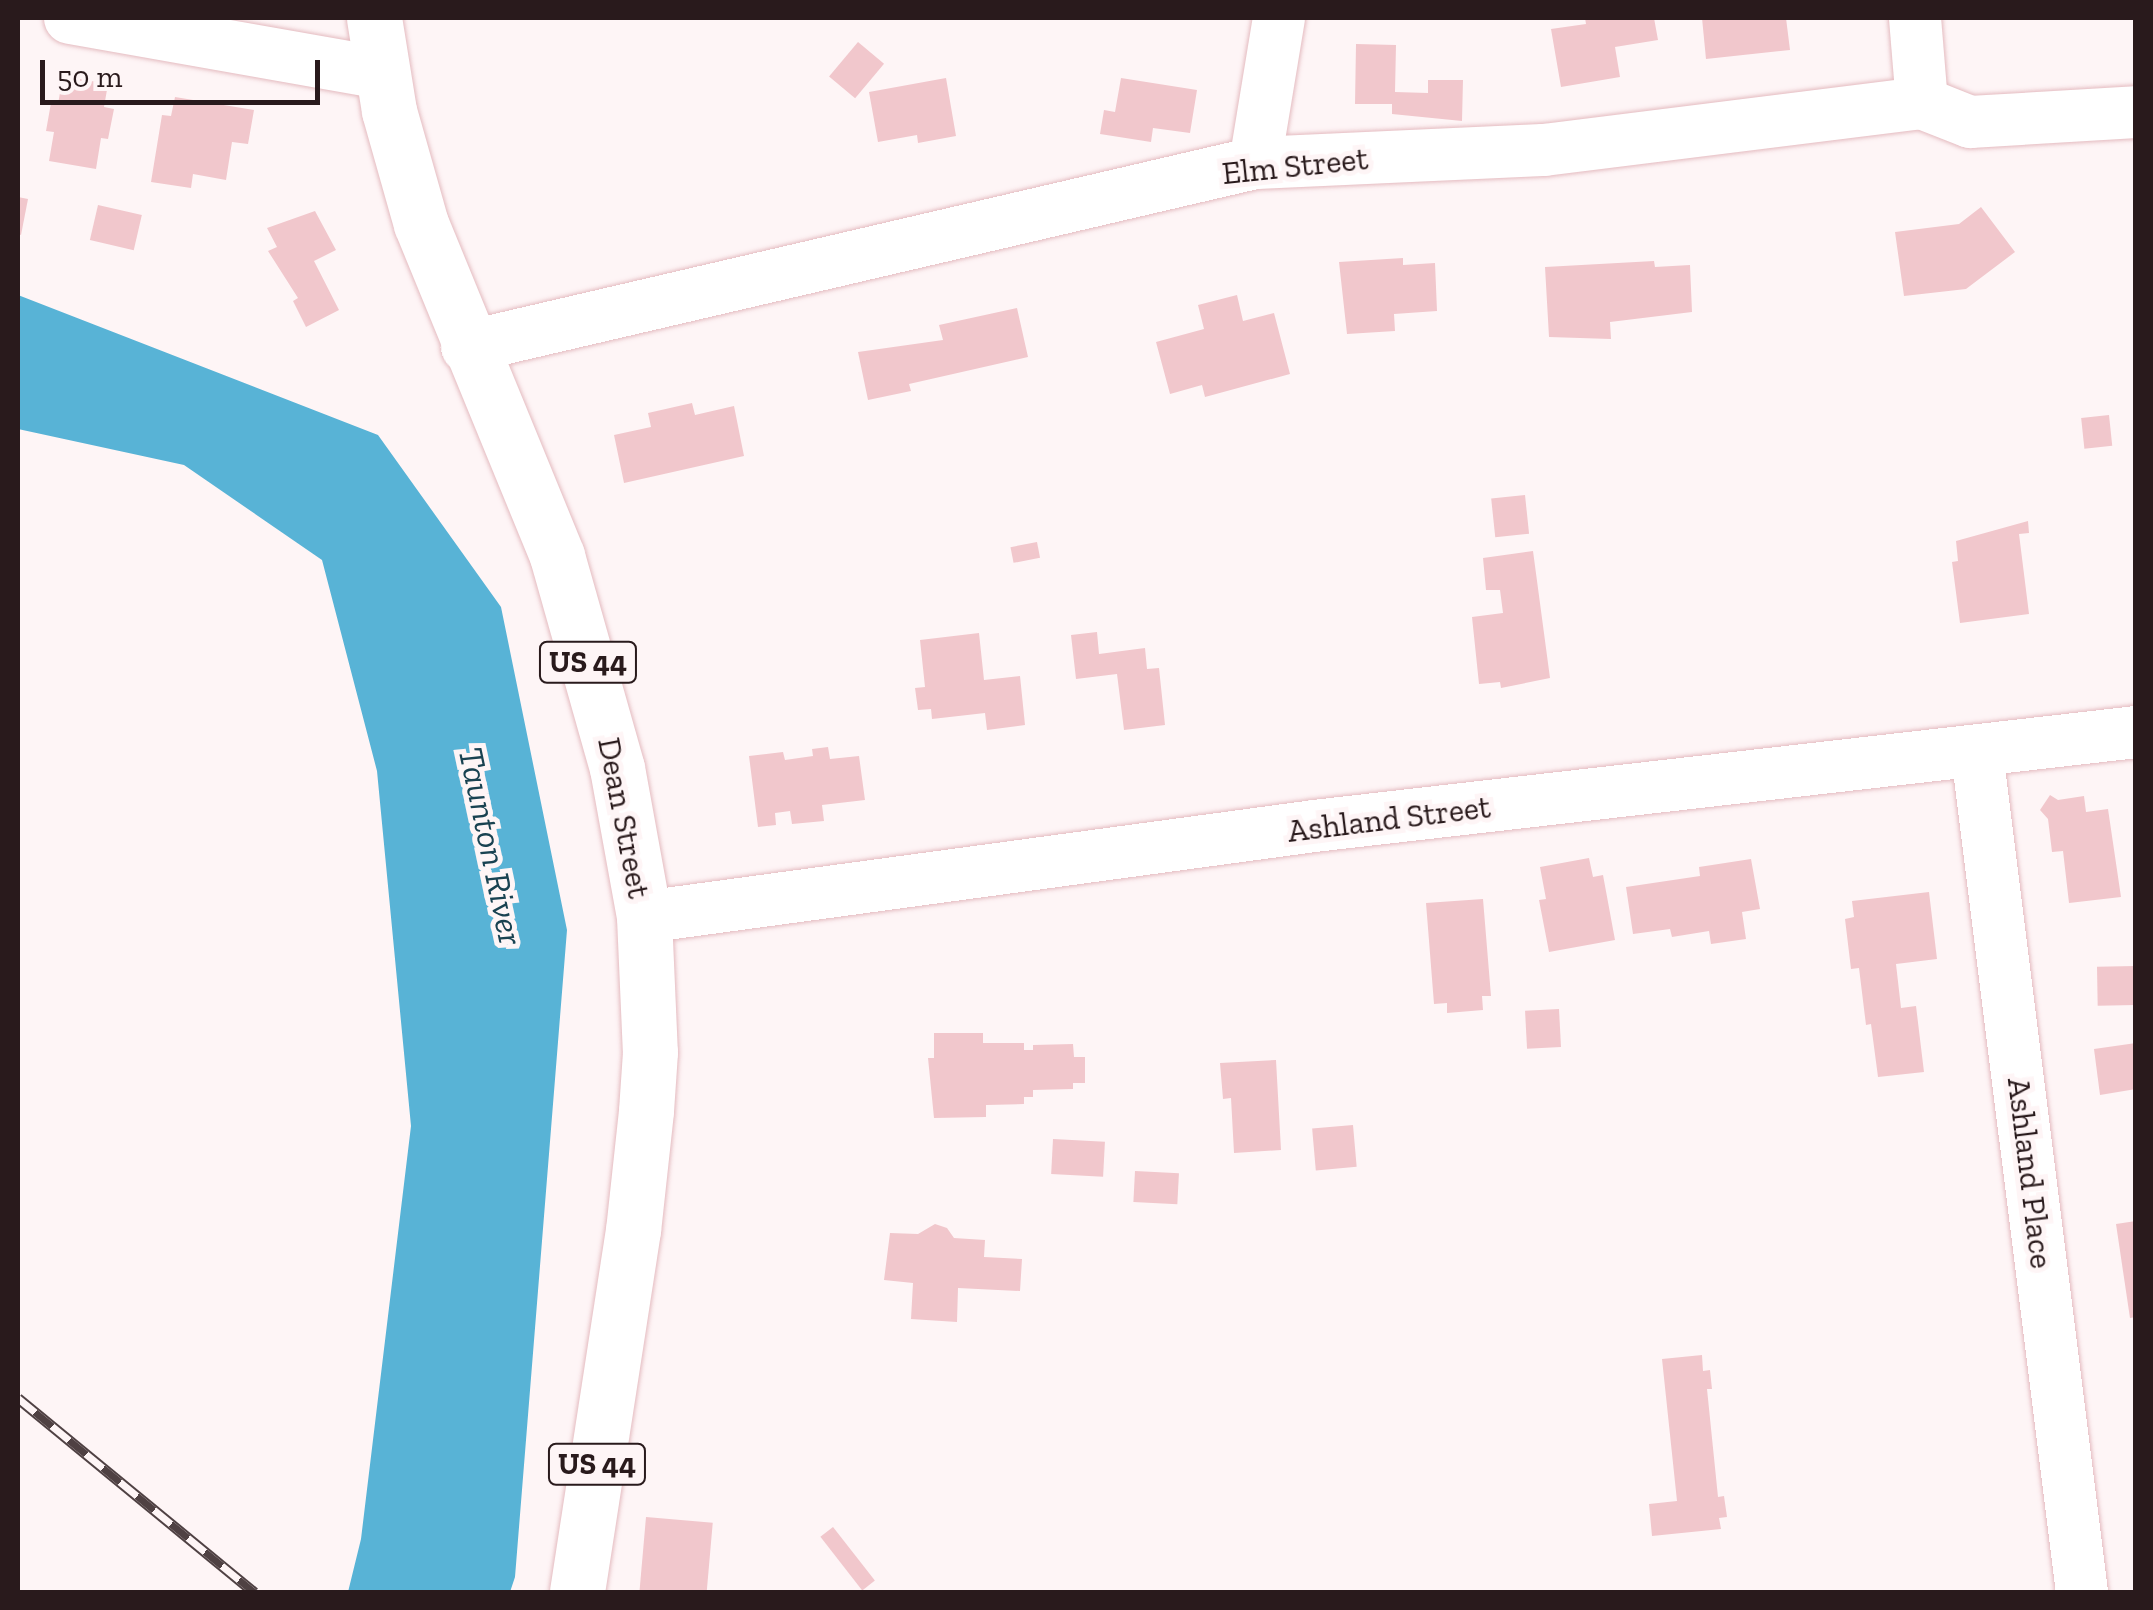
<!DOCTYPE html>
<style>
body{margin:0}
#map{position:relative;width:2153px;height:1610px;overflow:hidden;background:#fef5f6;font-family:"Zilla Slab",serif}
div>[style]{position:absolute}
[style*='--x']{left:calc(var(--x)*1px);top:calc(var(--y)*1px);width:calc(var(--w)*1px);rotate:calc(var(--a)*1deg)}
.water>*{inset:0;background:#58b3d6}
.building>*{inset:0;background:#f1c7cc;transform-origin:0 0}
.roads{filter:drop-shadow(0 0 2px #e4bbc0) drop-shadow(0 0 2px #e4bbc0)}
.minor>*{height:52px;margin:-26px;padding:0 26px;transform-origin:26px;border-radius:26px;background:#fff}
.highway>*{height:55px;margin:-27.5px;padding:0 27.5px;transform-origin:27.5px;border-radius:27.5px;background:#fff}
.rail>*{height:11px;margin-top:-5.5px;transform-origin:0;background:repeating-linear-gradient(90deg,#fef5f6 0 22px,#4f4143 0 44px);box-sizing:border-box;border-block:2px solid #4f4143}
span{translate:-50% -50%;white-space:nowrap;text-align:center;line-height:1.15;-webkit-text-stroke:10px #fef5f6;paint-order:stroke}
.shield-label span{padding:2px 8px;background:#fef5f6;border:2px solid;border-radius:8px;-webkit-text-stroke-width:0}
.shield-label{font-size:30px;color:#291a1c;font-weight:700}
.street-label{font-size:32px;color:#291a1c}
.water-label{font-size:35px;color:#194251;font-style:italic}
.frame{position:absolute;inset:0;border:20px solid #291a1c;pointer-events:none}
.scale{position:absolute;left:40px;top:60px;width:280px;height:45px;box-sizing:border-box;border:5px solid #291a1c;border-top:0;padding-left:12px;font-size:30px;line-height:35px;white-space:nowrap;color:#291a1c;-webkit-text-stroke:8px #fef5f6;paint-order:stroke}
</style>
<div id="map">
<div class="water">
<div style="clip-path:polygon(18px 295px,378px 435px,501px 607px,567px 930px,515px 1577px,510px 1592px,348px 1592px,361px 1539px,411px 1126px,377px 771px,322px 560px,184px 465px,18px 429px)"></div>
</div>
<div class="building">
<div style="clip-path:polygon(1585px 18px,1654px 18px,1658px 40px,1615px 47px,1620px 77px,1561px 87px,1551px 29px,1586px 24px)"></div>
<div style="clip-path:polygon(1702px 18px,1786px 18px,1790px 50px,1706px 59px)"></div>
<div style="left:858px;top:42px;width:34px;height:45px;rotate:40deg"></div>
<div style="clip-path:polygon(1356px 44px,1396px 45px,1395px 92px,1428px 93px,1428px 80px,1463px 80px,1462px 121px,1392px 114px,1392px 104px,1355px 104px)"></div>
<div style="clip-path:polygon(63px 76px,108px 84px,104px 107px,114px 109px,108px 139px,101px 138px,96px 169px,49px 161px,54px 132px,46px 131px,51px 103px,58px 104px)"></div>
<div style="clip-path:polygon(946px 78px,956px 136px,918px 143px,917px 135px,878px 142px,869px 92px)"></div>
<div style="clip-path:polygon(1121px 78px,1197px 90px,1190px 133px,1153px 128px,1151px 142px,1100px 134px,1104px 110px,1115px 112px)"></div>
<div style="clip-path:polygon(175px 97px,254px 110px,248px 144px,232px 142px,226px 180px,193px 174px,191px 188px,151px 182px,162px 115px,171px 116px)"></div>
<div style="clip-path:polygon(18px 197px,28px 199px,21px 235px,18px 234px)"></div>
<div style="left:98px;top:205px;width:45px;height:36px;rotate:13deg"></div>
<div style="clip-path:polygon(1981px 207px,2015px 252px,1966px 289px,1904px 296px,1895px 232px,1959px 224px)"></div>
<div style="clip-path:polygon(315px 211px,336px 250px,314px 261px,339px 310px,306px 327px,293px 301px,298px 298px,268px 251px,277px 247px,267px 228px)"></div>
<div style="clip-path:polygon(1403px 258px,1403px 265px,1435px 263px,1437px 311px,1394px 314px,1395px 331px,1347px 334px,1339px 262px)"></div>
<div style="clip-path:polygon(1654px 261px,1655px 267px,1690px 265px,1692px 312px,1610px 322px,1611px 339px,1549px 337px,1545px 267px)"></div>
<div style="clip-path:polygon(1237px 295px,1243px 321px,1274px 313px,1290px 374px,1205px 397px,1202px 385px,1170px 394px,1156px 342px,1204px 329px,1198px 305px)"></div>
<div style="clip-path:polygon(1017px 308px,1028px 357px,909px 384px,911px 391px,868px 400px,858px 352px,943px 340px,939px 325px)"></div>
<div style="clip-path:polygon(692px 403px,695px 415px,734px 406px,744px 456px,624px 483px,614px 435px,651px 427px,648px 413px)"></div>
<div style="left:2109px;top:415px;width:31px;height:28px;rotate:84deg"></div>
<div style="left:1525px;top:495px;width:39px;height:34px;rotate:84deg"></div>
<div style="clip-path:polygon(2028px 521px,2029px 533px,2019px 534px,2029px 614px,1960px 623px,1952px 562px,1958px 561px,1956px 541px)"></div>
<div style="left:1037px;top:542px;width:16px;height:27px;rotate:79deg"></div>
<div style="clip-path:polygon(1533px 551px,1550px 678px,1501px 688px,1500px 682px,1479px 684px,1472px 617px,1503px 613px,1500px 590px,1486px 590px,1483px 558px)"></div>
<div style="clip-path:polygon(1097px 632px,1099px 654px,1145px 648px,1147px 669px,1159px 668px,1165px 725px,1124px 730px,1117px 674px,1076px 679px,1071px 635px)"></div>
<div style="clip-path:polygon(979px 633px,984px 680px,1020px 676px,1025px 725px,987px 730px,985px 713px,932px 719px,931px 709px,918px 710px,915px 688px,925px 687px,920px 640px)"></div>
<div style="clip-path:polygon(828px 747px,830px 759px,859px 756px,865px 800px,822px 805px,824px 821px,792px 824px,790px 811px,775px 813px,776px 825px,758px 827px,749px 756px,783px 752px,785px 760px,813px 756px,812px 749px)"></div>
<div style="clip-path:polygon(2050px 795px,2058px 800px,2084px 796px,2086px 812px,2108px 809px,2121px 897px,2069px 903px,2063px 851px,2052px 852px,2048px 819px,2040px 810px)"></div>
<div style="clip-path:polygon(1589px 858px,1593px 877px,1603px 875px,1615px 940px,1549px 952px,1539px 900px,1546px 899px,1540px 867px)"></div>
<div style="clip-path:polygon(1751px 859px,1760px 909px,1742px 912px,1746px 939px,1711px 944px,1709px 931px,1672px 937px,1670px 929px,1633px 934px,1626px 887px,1700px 876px,1699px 867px)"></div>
<div style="clip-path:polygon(1929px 892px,1937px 959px,1896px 964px,1901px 1008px,1916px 1006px,1924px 1072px,1878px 1077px,1871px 1024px,1866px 1025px,1859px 968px,1851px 969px,1845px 919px,1854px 917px,1852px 901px)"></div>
<div style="clip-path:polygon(1483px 899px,1491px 996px,1482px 996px,1483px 1010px,1447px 1013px,1447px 1003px,1434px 1004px,1426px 903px)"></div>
<div style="left:2135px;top:966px;width:39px;height:38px;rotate:89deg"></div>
<div style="left:1559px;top:1009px;width:38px;height:34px;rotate:87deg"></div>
<div style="clip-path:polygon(934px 1033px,983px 1033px,983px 1043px,1024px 1043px,1024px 1050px,1033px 1050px,1033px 1045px,1073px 1044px,1074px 1057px,1085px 1057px,1085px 1083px,1073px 1083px,1073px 1089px,1033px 1090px,1033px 1097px,1024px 1097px,1024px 1104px,986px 1105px,986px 1117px,934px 1118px,928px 1058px,934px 1058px)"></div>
<div style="clip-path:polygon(2136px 1043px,2136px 1089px,2100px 1095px,2094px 1049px)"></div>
<div style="clip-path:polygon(1276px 1060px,1281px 1150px,1234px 1153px,1231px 1098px,1223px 1099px,1220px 1063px)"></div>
<div style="left:1353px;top:1125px;width:42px;height:41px;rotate:85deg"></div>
<div style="left:1053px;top:1139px;width:52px;height:35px;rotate:3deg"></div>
<div style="left:1135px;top:1171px;width:44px;height:31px;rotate:3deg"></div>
<div style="clip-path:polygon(2136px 1221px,2136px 1317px,2130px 1318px,2116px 1224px)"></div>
<div style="clip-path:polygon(935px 1224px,947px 1228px,954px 1238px,985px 1240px,984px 1257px,1022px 1259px,1020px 1291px,958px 1288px,957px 1322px,911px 1319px,913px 1283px,884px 1280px,890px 1233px,918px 1234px)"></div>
<div style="clip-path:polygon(1702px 1355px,1703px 1371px,1710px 1370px,1712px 1389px,1707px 1389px,1718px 1497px,1724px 1496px,1727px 1517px,1719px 1518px,1721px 1529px,1652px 1536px,1649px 1504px,1677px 1501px,1662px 1359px)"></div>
<div style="left:646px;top:1517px;width:67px;height:75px;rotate:5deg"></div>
<div style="left:833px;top:1527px;width:68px;height:16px;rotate:52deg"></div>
</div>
<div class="roads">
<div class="minor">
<div style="--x:70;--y:18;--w:316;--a:10"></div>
<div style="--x:1915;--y:18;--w:85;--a:85.3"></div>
<div style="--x:1255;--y:163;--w:147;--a:-80.6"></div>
<div style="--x:467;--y:347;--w:809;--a:-13.14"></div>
<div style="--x:1255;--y:163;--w:289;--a:-2.6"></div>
<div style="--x:1544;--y:150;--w:381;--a:-7.1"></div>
<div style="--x:1922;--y:103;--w:52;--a:21.6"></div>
<div style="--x:1970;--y:122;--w:166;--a:-3.4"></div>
<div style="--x:1977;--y:753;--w:846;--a:82.87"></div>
<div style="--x:644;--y:917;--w:676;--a:-7.73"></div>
<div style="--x:1314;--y:826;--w:827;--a:-6.52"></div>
</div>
<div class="highway">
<div style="--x:374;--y:18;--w:94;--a:80.8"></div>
<div style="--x:389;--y:111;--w:117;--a:74.2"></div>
<div style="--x:421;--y:224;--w:359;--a:67.7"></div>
<div style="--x:557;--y:556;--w:220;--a:74.2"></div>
<div style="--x:617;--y:768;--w:151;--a:79.7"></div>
<div style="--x:644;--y:917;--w:135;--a:87.5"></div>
<div style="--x:650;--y:1052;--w:59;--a:93.9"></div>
<div style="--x:646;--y:1111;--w:120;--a:96.2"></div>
<div style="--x:633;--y:1230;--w:366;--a:98.8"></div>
</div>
</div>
<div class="rail">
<div style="--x:18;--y:1398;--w:306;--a:39.4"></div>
</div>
<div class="shield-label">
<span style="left:588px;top:662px">US 44</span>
<span style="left:597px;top:1464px">US 44</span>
</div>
<div class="street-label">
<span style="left:1295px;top:166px;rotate:-6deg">Elm Street</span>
<span style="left:624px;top:818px;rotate:79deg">Dean Street</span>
<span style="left:1389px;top:819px;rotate:-7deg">Ashland Street</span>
<span style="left:2030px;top:1173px;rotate:83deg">Ashland Place</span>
</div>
<div class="water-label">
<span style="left:491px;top:846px;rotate:78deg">Taunton River</span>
</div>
<div class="frame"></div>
<div class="scale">50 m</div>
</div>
